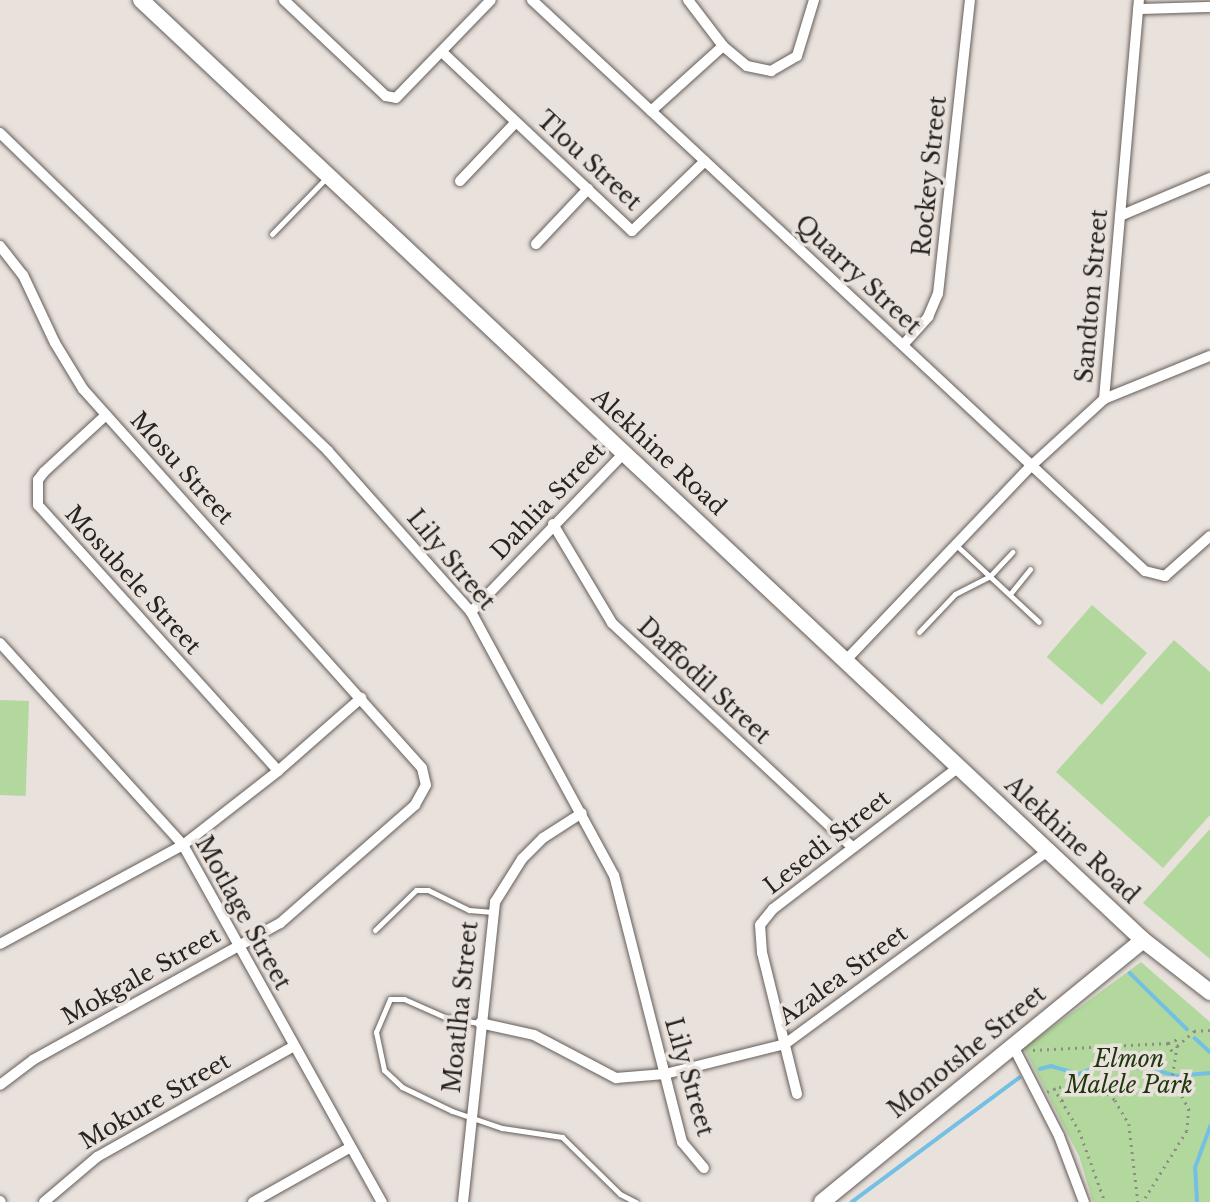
<!DOCTYPE html>
<style>
body{margin:0}
#map{position:relative;width:1210px;height:1202px;overflow:hidden;background:#e9e1dc;font-family:"Libre Baskerville",serif}
div>[style]{position:absolute}
[style*='--x']{left:calc(var(--x)*1px);top:calc(var(--y)*1px);width:calc(var(--w)*1px);rotate:calc(var(--a)*1deg)}
.green>*{inset:0;background:#b2d89e;transform-origin:0 0}
.stream>*{height:3.5px;margin:-1.75px;padding:0 1.75px;transform-origin:1.75px;border-radius:1.75px;background:#73c0e4}
.path>*{height:2.5px;margin-top:-1.25px;transform-origin:0;background:repeating-linear-gradient(90deg,#918b87 0 2px,transparent 0 7px)}
.roads{filter:drop-shadow(0 0 2px #645d59) drop-shadow(0 0 2px #645d59)}
.lane>*{height:5px;margin:-2.5px;padding:0 2.5px;transform-origin:2.5px;border-radius:2.5px;background:#fff}
.street>*{height:10px;margin:-5px;padding:0 5px;transform-origin:5px;border-radius:5px;background:#fff}
.secondary>*{height:16px;margin:-8px;padding:0 8px;transform-origin:8px;border-radius:8px;background:#fff}
span{translate:-50% -50%;white-space:nowrap;text-align:center;line-height:1.15;-webkit-text-stroke:7px #e9e1dc;paint-order:stroke}
.street-label{font-size:23px;color:#262321}
.park-label{font-size:23px;color:#1e370d;font-style:italic}
</style>
<div id="map">
<div class="green">
<div style="left:1092px;top:605px;width:73px;height:69px;rotate:41deg"></div>
<div style="clip-path:polygon(1174px 640px,1210px 672px,1210px 815px,1163px 868px,1056px 772px)"></div>
<div style="left:0;top:700px;width:29px;height:95px;rotate:2deg"></div>
<div style="clip-path:polygon(1210px 829px,1210px 959px,1143px 903px)"></div>
<div style="clip-path:polygon(1141px 962px,1210px 1022px,1210px 1202px,1093px 1202px,1079px 1156px,1024px 1048px)"></div>
</div>
<div class="stream">
<div style="--x:1130;--y:973;--w:80;--a:44.5"></div>
<div style="--x:1195;--y:1038;--w:21;--a:43"></div>
<div style="--x:1040;--y:1069;--w:11;--a:-15"></div>
<div style="--x:1051;--y:1066;--w:29;--a:16"></div>
<div style="--x:1079;--y:1074;--w:21;--a:-23"></div>
<div style="--x:1098;--y:1066;--w:52;--a:2.2"></div>
<div style="--x:1150;--y:1068;--w:27;--a:17"></div>
<div style="--x:1176;--y:1076;--w:34;--a:-5"></div>
<div style="--x:852;--y:1202;--w:208;--a:-36.6"></div>
<div style="--x:1197;--y:1202;--w:34;--a:-93"></div>
<div style="--x:1195;--y:1168;--w:44;--a:-69.9"></div>
</div>
<div class="path">
<div style="--x:1168;--y:1043;--w:14;--a:-21"></div>
<div style="--x:1033;--y:1050;--w:135;--a:-3"></div>
<div style="--x:1168;--y:1043;--w:13;--a:63"></div>
<div style="--x:1097;--y:1085;--w:23;--a:40"></div>
<div style="--x:1115;--y:1100;--w:28;--a:60"></div>
<div style="--x:1129;--y:1124;--w:79;--a:83.4"></div>
<div style="--x:1054;--y:1088;--w:49;--a:59.2"></div>
<div style="--x:1079;--y:1130;--w:77;--a:70.1"></div>
<div style="--x:1170;--y:1089;--w:44;--a:-80.8"></div>
<div style="--x:1177;--y:1046;--w:23;--a:-41"></div>
<div style="--x:1194;--y:1031;--w:16;--a:-4"></div>
<div style="--x:1047;--y:1092;--w:13;--a:-23"></div>
<div style="--x:1059;--y:1087;--w:93;--a:-1.8"></div>
<div style="--x:1152;--y:1084;--w:32;--a:22"></div>
<div style="--x:1182;--y:1096;--w:15;--a:62"></div>
<div style="--x:1189;--y:1109;--w:22;--a:95"></div>
<div style="--x:1187;--y:1131;--w:84;--a:121.8"></div>
<div style="--x:1062;--y:1101;--w:14;--a:-69"></div>
</div>
<div class="roads">
<div class="lane">
<div style="--x:272;--y:234;--w:79;--a:-46"></div>
<div style="--x:956;--y:545;--w:113;--a:42.9"></div>
<div style="--x:1010;--y:594;--w:32;--a:-51"></div>
<div style="--x:919;--y:632;--w:52;--a:-46.5"></div>
<div style="--x:955;--y:594;--w:39;--a:-27"></div>
<div style="--x:990;--y:576;--w:33;--a:-47"></div>
<div style="--x:375;--y:930;--w:57;--a:-44.3"></div>
<div style="--x:416;--y:890;--w:12;--a:0"></div>
<div style="--x:428;--y:890;--w:46;--a:26"></div>
<div style="--x:469;--y:910;--w:24;--a:5"></div>
<div style="--x:479;--y:1023;--w:32;--a:-171"></div>
<div style="--x:447;--y:1018;--w:47;--a:-156.2"></div>
<div style="--x:404;--y:999;--w:14;--a:180"></div>
<div style="--x:390;--y:999;--w:36;--a:113"></div>
<div style="--x:376;--y:1032;--w:39;--a:78"></div>
<div style="--x:384;--y:1070;--w:25;--a:43"></div>
<div style="--x:402;--y:1087;--w:55;--a:25.6"></div>
<div style="--x:452;--y:1111;--w:53;--a:18.8"></div>
<div style="--x:502;--y:1128;--w:61;--a:8.5"></div>
<div style="--x:562;--y:1137;--w:81;--a:44.5"></div>
<div style="--x:620;--y:1194;--w:18;--a:27"></div>
</div>
<div class="street">
<div style="--x:284;--y:0;--w:140;--a:43.3"></div>
<div style="--x:386;--y:96;--w:10;--a:11"></div>
<div style="--x:396;--y:98;--w:136;--a:-45.9"></div>
<div style="--x:532;--y:0;--w:838;--a:42.97"></div>
<div style="--x:1145;--y:571;--w:21;--a:14"></div>
<div style="--x:1165;--y:576;--w:60;--a:-41.6"></div>
<div style="--x:688;--y:0;--w:58;--a:52.7"></div>
<div style="--x:723;--y:46;--w:31;--a:40"></div>
<div style="--x:747;--y:66;--w:25;--a:12"></div>
<div style="--x:771;--y:71;--w:30;--a:-30"></div>
<div style="--x:797;--y:56;--w:59;--a:-73.1"></div>
<div style="--x:1138;--y:9;--w:72;--a:-1.6"></div>
<div style="--x:442;--y:52;--w:261;--a:43.3"></div>
<div style="--x:632;--y:231;--w:101;--a:-43.8"></div>
<div style="--x:651;--y:111;--w:97;--a:-42.1"></div>
<div style="--x:0;--y:133;--w:457;--a:44.1"></div>
<div style="--x:328;--y:451;--w:215;--a:48.4"></div>
<div style="--x:471;--y:612;--w:299;--a:61.5"></div>
<div style="--x:614;--y:875;--w:276;--a:75.7"></div>
<div style="--x:682;--y:1142;--w:34;--a:50"></div>
<div style="--x:460;--y:181;--w:81;--a:-46.5"></div>
<div style="--x:1120;--y:216;--w:98;--a:-22.9"></div>
<div style="--x:536;--y:244;--w:76;--a:-46.6"></div>
<div style="--x:0;--y:246;--w:37;--a:52"></div>
<div style="--x:23;--y:275;--w:75;--a:64.8"></div>
<div style="--x:55;--y:343;--w:54;--a:58.7"></div>
<div style="--x:83;--y:389;--w:508;--a:48.19"></div>
<div style="--x:422;--y:768;--w:17;--a:77"></div>
<div style="--x:426;--y:785;--w:23;--a:119"></div>
<div style="--x:415;--y:805;--w:179;--a:138.8"></div>
<div style="--x:280;--y:923;--w:282;--a:151"></div>
<div style="--x:33;--y:1060;--w:41;--a:142.9"></div>
<div style="--x:903;--y:345;--w:38;--a:-48"></div>
<div style="--x:928;--y:317;--w:25;--a:-67"></div>
<div style="--x:938;--y:294;--w:296;--a:-83.8"></div>
<div style="--x:1104;--y:399;--w:401;--a:-85"></div>
<div style="--x:106;--y:415;--w:84;--a:137.4"></div>
<div style="--x:44;--y:472;--w:10;--a:127"></div>
<div style="--x:38;--y:480;--w:25;--a:90"></div>
<div style="--x:38;--y:505;--w:358;--a:47.9"></div>
<div style="--x:553;--y:524;--w:115;--a:59.2"></div>
<div style="--x:612;--y:623;--w:328;--a:43"></div>
<div style="--x:471;--y:612;--w:223;--a:-46.1"></div>
<div style="--x:0;--y:643;--w:273;--a:47.8"></div>
<div style="--x:183;--y:845;--w:409;--a:60.9"></div>
<div style="--x:847;--y:659;--w:267;--a:-46.4"></div>
<div style="--x:1031;--y:466;--w:99;--a:-42.5"></div>
<div style="--x:1104;--y:399;--w:114;--a:-22.1"></div>
<div style="--x:0;--y:944;--w:208;--a:-28.4"></div>
<div style="--x:183;--y:845;--w:120;--a:-37.9"></div>
<div style="--x:278;--y:771;--w:111;--a:-41.3"></div>
<div style="--x:480;--y:1023;--w:55;--a:12.5"></div>
<div style="--x:534;--y:1035;--w:93;--a:27.7"></div>
<div style="--x:616;--y:1078;--w:49;--a:-4.7"></div>
<div style="--x:665;--y:1074;--w:124;--a:-14"></div>
<div style="--x:785;--y:1044;--w:329;--a:-36.3"></div>
<div style="--x:1012;--y:1044;--w:103;--a:62.9"></div>
<div style="--x:1059;--y:1136;--w:71;--a:69.3"></div>
<div style="--x:797;--y:1094;--w:145;--a:-103.9"></div>
<div style="--x:762;--y:953;--w:28;--a:-94"></div>
<div style="--x:760;--y:925;--w:21;--a:-51"></div>
<div style="--x:773;--y:909;--w:235;--a:-37.4"></div>
<div style="--x:0;--y:1201;--w:1;--a:45"></div>
<div style="--x:44;--y:1202;--w:70;--a:-40.3"></div>
<div style="--x:97;--y:1157;--w:226;--a:-29.4"></div>
<div style="--x:253;--y:1202;--w:112;--a:-29.3"></div>
<div style="--x:463;--y:1202;--w:302;--a:-83.9"></div>
<div style="--x:495;--y:902;--w:51;--a:-57.9"></div>
<div style="--x:522;--y:859;--w:30;--a:-45"></div>
<div style="--x:543;--y:838;--w:46;--a:-32.7"></div>
</div>
<div class="secondary">
<div style="--x:141;--y:0;--w:1374;--a:43.17"></div>
<div style="--x:1143;--y:940;--w:85;--a:37.8"></div>
<div style="--x:822;--y:1202;--w:414;--a:-39.2"></div>
</div>
</div>
<div class="street-label">
<span style="left:589px;top:161px;rotate:43deg">Tlou Street</span>
<span style="left:930px;top:176px;rotate:-84deg">Rockey Street</span>
<span style="left:858px;top:275px;rotate:43deg">Quarry Street</span>
<span style="left:1092px;top:296px;rotate:-85deg">Sandton Street</span>
<span style="left:659px;top:452px;rotate:43deg">Alekhine Road</span>
<span style="left:182px;top:468px;rotate:48deg">Mosu Street</span>
<span style="left:548px;top:501px;rotate:-46deg">Dahlia Street</span>
<span style="left:451px;top:560px;rotate:50deg">Lily Street</span>
<span style="left:133px;top:580px;rotate:48deg">Mosubele Street</span>
<span style="left:704px;top:681px;rotate:43deg">Daffodil Street</span>
<span style="left:1072px;top:840px;rotate:43deg">Alekhine Road</span>
<span style="left:827px;top:842px;rotate:-38deg">Lesedi Street</span>
<span style="left:243px;top:913px;rotate:61deg">Motlage Street</span>
<span style="left:843px;top:975px;rotate:-36deg">Azalea Street</span>
<span style="left:141px;top:976px;rotate:-29deg">Mokgale Street</span>
<span style="left:461px;top:1007px;rotate:-84deg">Moatlha Street</span>
<span style="left:967px;top:1052px;rotate:-39deg">Monotshe Street</span>
<span style="left:689px;top:1077px;rotate:74deg">Lily Street</span>
<span style="left:155px;top:1101px;rotate:-30deg">Mokure Street</span>
</div>
<div class="park-label">
<span style="left:1129px;top:1072px">Elmon<br>Malele Park</span>
</div>
</div>
